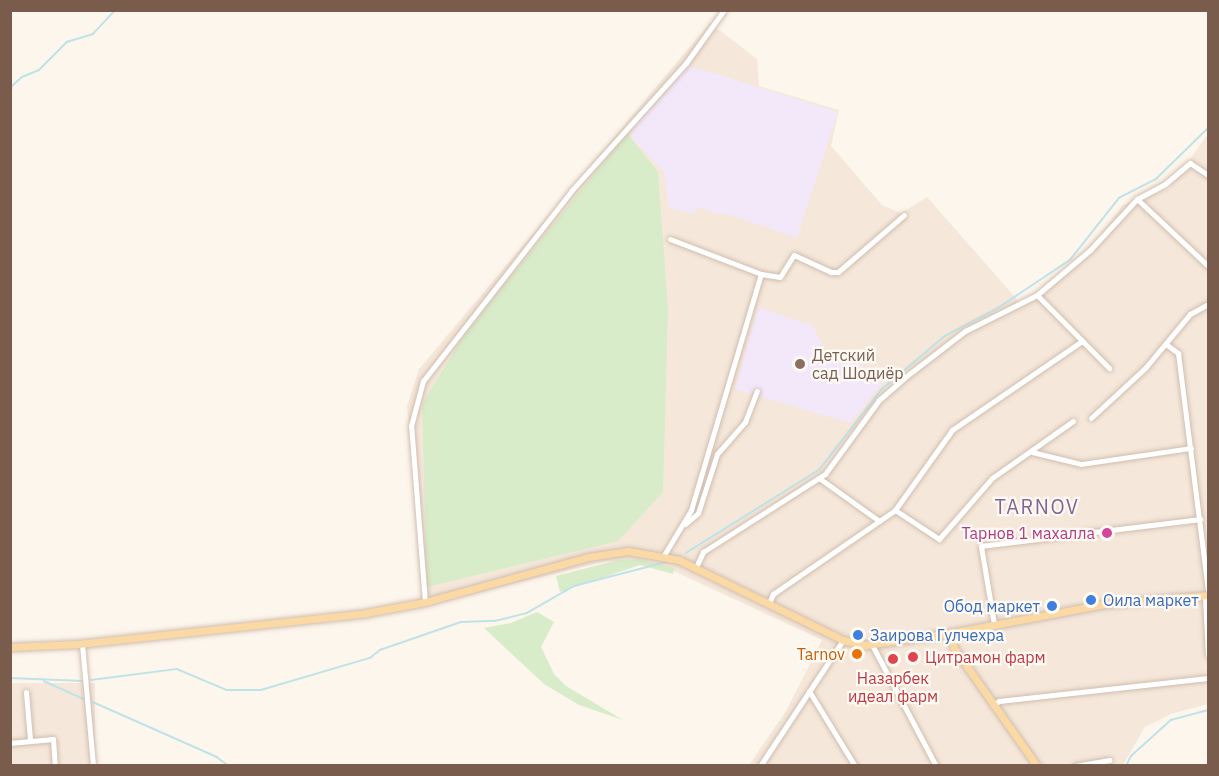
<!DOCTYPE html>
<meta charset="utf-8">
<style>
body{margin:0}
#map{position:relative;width:1219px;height:776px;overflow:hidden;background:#fdf6ec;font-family:"IBM Plex Sans",sans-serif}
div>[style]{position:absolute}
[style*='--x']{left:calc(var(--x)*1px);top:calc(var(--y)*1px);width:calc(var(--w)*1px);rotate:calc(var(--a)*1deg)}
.residential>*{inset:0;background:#f5e8da;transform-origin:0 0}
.education>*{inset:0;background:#f3e8fa}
.green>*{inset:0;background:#d8ecc9}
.stream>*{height:1.5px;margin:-0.75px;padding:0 0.75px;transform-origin:0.75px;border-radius:0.75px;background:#bfe3e8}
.roads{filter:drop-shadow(0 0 2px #d1beb0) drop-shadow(0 0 2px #d1beb0)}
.minor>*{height:5px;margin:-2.5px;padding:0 2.5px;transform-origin:2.5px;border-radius:2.5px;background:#fff}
.major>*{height:7px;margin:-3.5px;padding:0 3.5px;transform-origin:3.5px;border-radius:3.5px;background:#fbd9a5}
.dots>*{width:16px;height:16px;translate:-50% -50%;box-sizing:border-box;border:3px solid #fffaf3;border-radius:50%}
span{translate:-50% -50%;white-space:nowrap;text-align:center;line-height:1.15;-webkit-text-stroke:4.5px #fffaf3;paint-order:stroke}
.education-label{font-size:16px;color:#785e54}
.left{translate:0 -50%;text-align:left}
.hotel-label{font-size:16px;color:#b23c85}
.right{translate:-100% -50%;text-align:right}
.shop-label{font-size:16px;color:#366cbe}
.food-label{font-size:16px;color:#c56008}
.health-label{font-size:16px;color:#be3a42}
.quarter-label{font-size:20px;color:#846695;letter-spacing:1.5px}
.frame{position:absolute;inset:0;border:12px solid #7a5c4d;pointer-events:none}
</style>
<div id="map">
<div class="residential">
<div style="clip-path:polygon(710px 23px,757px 59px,759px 86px,839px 110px,831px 146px,882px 205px,901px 213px,927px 197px,1021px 304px,1077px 264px,1123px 205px,1169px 189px,1207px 135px,1208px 704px,1171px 714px,1145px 727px,1123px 765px,749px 765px,786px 711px,822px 640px,654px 562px,639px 559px,602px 562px,425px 606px,407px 406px,419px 369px)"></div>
<div style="left:10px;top:683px;width:85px;height:82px"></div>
</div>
<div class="education">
<div style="clip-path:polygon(687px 65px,838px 112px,797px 238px,725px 213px,720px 215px,697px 207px,695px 214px,669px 208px,664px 172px,632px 138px,632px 127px,662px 98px)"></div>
<div style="clip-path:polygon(758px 307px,813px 326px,826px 354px,889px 375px,850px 423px,735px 389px)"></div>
</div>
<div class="green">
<div style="clip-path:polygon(627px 133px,658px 172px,668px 309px,663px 492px,618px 541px,427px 587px,422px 404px,467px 331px)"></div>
<div style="clip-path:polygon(639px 559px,674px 568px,673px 574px,640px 565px,560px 592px,556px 576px,619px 560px)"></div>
<div style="clip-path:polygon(537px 612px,554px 622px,541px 647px,554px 674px,566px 686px,623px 720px,579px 705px,544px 684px,484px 628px,511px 623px)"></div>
</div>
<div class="stream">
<div style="--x:10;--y:97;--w:11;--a:-80"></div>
<div style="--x:12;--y:86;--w:13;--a:-42"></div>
<div style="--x:22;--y:77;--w:18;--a:-22"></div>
<div style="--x:39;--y:70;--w:40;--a:-45"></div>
<div style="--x:67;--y:42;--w:27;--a:-17"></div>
<div style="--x:93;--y:34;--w:33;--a:-47"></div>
<div style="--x:686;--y:553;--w:157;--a:-32"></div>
<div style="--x:819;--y:470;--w:103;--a:-52.1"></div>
<div style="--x:882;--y:389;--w:82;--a:-40.1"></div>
<div style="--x:945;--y:336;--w:60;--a:-27.8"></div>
<div style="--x:998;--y:308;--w:87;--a:-33.7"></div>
<div style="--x:1070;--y:260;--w:79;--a:-51.7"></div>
<div style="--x:1119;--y:198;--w:42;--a:-27.2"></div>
<div style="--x:1156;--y:179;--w:73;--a:-44.4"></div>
<div style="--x:10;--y:678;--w:73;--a:2.4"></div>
<div style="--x:91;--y:680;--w:87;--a:-7.3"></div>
<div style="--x:177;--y:669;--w:54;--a:22.8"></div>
<div style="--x:227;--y:690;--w:34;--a:0"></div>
<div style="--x:261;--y:690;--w:114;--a:-16.4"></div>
<div style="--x:370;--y:658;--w:13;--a:-39"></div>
<div style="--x:380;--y:650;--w:86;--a:-19.1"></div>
<div style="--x:461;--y:622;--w:34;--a:-2"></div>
<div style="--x:495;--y:621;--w:33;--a:-14"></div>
<div style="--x:527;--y:613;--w:54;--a:-29.9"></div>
<div style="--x:574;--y:586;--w:96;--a:-14.5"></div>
<div style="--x:44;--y:681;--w:44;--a:24.2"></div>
<div style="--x:93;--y:702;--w:136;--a:23.9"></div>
<div style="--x:217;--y:757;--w:15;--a:37"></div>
<div style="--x:1126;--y:766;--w:11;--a:-63"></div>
<div style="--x:1131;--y:756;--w:54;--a:-42"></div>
<div style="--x:1171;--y:720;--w:38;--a:-15"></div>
</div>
<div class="roads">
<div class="minor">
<div style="--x:1137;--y:199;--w:98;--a:43.3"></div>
<div style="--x:670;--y:239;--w:97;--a:21"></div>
<div style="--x:761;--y:274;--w:19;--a:9"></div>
<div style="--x:780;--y:277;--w:26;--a:-58"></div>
<div style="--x:794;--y:255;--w:41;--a:24.7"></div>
<div style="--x:831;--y:272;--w:7;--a:0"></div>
<div style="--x:838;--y:272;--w:87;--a:-40.8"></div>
<div style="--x:1037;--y:295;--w:103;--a:45.4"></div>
<div style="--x:1167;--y:345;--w:14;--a:36"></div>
<div style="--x:1178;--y:353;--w:238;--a:82.8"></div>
<div style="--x:1091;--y:418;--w:75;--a:-42.8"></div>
<div style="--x:1146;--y:367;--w:69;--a:-50.3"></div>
<div style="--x:1190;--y:314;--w:21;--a:-29"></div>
<div style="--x:1032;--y:452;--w:50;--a:13.8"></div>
<div style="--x:1081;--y:464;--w:111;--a:-8.3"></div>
<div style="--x:819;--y:478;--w:74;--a:35.6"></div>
<div style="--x:895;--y:510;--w:53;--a:33.4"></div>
<div style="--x:939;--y:539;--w:81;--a:-49"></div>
<div style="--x:992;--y:478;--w:99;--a:-35.1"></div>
<div style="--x:685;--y:524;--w:17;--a:-40"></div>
<div style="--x:698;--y:513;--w:62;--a:-72.1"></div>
<div style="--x:717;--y:454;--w:43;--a:-48.8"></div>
<div style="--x:745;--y:422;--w:33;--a:-69"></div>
<div style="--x:664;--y:555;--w:52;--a:-59"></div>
<div style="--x:691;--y:510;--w:246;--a:-73.5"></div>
<div style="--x:696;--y:567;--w:17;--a:-65"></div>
<div style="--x:703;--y:552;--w:145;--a:-32.6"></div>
<div style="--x:825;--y:474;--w:92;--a:-53.9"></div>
<div style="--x:879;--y:400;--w:33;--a:-41"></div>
<div style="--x:904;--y:378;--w:77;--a:-37.6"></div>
<div style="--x:965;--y:331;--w:80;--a:-26.6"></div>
<div style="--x:1037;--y:295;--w:70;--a:-40.3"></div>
<div style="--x:1090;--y:250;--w:69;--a:-47.3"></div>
<div style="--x:1137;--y:199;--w:32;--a:-28"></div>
<div style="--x:1165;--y:184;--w:33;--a:-40"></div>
<div style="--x:1190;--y:163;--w:22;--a:34"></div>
<div style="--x:1205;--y:596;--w:59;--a:87.1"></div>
<div style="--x:425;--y:602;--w:177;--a:-94.5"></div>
<div style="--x:411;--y:426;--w:47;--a:-75.1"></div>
<div style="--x:423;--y:381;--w:242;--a:-52"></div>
<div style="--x:572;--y:190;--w:171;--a:-48.1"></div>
<div style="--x:686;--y:63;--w:65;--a:-54.4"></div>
<div style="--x:769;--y:603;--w:10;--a:-66"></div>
<div style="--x:773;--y:594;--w:148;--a:-34.5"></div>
<div style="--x:895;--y:510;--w:98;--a:-54.5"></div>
<div style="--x:952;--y:430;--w:158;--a:-34.4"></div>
<div style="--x:994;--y:624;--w:79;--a:-99.5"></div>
<div style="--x:981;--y:546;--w:221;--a:-7"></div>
<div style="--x:82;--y:644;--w:122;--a:84.8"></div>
<div style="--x:872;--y:645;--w:137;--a:62.1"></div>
<div style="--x:809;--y:691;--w:88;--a:58.5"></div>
<div style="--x:26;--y:692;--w:48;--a:85.2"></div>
<div style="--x:993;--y:705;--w:7;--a:-34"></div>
<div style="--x:999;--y:701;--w:210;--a:-6.3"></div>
<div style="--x:10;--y:743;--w:43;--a:-5.3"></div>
<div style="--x:53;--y:739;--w:27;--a:86"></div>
<div style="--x:760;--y:766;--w:151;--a:-56.6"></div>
<div style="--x:1075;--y:766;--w:35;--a:-10"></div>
</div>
<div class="major">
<div style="--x:951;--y:633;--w:15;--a:79"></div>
<div style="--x:954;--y:648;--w:144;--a:54.9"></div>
<div style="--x:10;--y:647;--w:68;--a:-2.5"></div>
<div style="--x:78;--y:644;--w:290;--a:-6.1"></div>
<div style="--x:366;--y:613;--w:60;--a:-10.6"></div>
<div style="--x:425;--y:602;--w:169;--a:-15.4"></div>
<div style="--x:588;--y:557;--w:40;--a:-8.5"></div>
<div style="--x:628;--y:551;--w:52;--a:10"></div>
<div style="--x:679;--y:560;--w:182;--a:26"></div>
<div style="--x:843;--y:640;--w:23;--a:13"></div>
<div style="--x:865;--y:645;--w:87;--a:-7.9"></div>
<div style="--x:951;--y:633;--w:156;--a:-10.7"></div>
<div style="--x:1104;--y:604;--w:104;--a:-4.9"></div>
</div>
</div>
<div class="dots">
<div style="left:800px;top:364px;background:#8d6e63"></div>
<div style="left:1107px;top:533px;background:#d1479c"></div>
<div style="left:1091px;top:600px;background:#3f7fe0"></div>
<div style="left:1052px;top:606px;background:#3f7fe0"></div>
<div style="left:858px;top:635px;background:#3f7fe0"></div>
<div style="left:857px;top:654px;background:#e8710a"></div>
<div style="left:913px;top:657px;background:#e0444e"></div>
<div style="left:893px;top:659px;background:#e0444e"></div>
</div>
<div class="education-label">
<span class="left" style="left:812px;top:364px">Детский<br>сад Шодиёр</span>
</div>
<div class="hotel-label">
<span class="right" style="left:1095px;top:533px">Тарнов 1 махалла</span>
</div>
<div class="shop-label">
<span class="left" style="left:1103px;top:600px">Оила маркет</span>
<span class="right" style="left:1040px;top:606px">Обод маркет</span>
<span class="left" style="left:870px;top:635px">Заирова Гулчехра</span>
</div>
<div class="food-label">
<span class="right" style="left:845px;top:654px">Tarnov</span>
</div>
<div class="health-label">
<span class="left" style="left:925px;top:657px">Цитрамон фарм</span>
<span style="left:893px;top:687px">Назарбек<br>идеал фарм</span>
</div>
<div class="quarter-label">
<span style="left:1037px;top:506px">TARNOV</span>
</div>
<div class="frame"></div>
</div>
